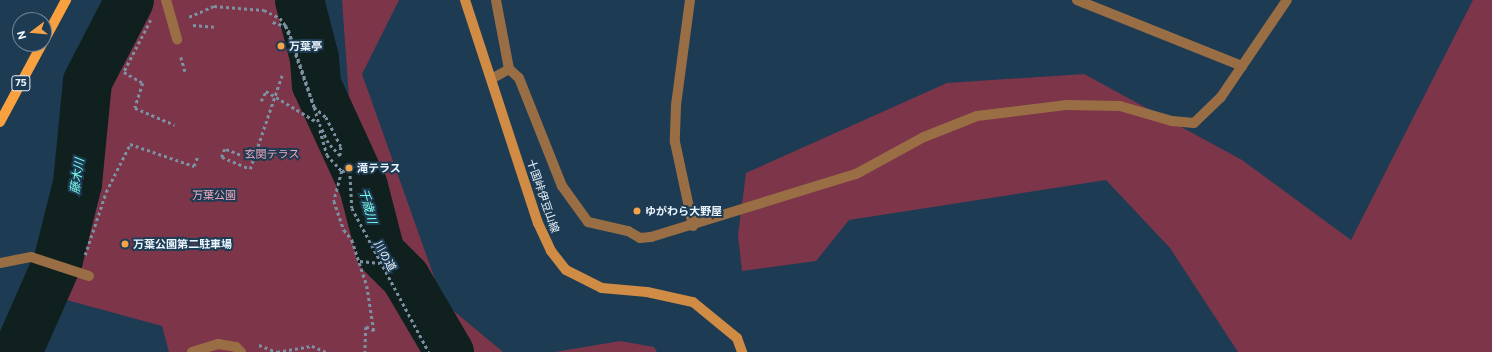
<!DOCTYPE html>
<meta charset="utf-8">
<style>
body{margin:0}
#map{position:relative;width:1492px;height:352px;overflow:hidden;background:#1d3b53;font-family:Commissioner,"Noto Sans JP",sans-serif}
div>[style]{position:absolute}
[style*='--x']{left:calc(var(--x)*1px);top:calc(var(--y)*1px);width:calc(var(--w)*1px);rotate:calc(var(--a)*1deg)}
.green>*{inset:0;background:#7d354a}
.river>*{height:49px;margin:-24.5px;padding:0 24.5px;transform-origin:24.5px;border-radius:24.5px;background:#0f201e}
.path>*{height:2.5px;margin-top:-1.25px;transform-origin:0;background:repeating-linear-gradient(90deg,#7c91a2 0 3px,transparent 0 6px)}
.service>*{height:10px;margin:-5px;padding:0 5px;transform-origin:5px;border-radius:5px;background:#9a6e44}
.minor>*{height:10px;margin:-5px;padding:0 5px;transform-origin:5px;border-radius:5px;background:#9a6e44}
.secondary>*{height:10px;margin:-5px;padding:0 5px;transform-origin:5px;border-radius:5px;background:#d08b44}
.primary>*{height:10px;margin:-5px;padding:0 5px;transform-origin:5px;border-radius:5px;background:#faa13f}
.dots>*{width:11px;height:11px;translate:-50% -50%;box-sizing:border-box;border:2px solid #1d3b53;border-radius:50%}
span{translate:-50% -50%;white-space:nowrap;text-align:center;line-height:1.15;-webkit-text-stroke:4px #1d3b53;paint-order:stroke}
.shield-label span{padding:1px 3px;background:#1d3b53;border:1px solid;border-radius:3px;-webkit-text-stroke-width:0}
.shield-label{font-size:10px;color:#eaf5fe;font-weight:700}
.poi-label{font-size:11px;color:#eaf5fe;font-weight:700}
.left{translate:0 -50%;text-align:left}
.park-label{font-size:11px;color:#f3a9ba}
.street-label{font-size:11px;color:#eaf5fe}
.water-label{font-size:12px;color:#7cfeed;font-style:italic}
.north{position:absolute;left:12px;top:12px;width:40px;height:40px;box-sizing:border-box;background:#1d3b53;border:1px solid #6f8597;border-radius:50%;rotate:254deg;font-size:11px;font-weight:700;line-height:16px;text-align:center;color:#eaf5fe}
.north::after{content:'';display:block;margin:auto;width:14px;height:18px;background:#f6a248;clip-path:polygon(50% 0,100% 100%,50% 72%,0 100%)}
</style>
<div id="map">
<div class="green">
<div style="clip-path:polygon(135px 0,299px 0,314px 58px,316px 84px,337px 130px,349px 98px,342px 0,399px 0,362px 74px,443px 302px,503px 352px,169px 352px,162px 326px,52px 296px,95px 85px)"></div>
<div style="clip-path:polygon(1473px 0,1492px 0,1492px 352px,1238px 352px,1170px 248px,1106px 180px,849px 220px,816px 261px,742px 271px,738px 235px,746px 173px,947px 83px,1084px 74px,1242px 160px,1351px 240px)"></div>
<div style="clip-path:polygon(620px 341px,654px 347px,657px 352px,555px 352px)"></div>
</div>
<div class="river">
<div style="--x:299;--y:0;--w:60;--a:75.5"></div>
<div style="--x:314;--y:58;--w:26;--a:86"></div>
<div style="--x:316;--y:84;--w:112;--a:65.3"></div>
<div style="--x:363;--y:186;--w:68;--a:75.6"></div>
<div style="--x:380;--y:252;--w:35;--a:45"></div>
<div style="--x:405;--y:277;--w:87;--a:59.6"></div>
<div style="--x:17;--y:352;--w:102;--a:-66.2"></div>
<div style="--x:58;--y:259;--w:78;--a:-76"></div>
<div style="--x:77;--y:183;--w:102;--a:-84.4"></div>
<div style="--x:87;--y:81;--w:91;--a:-62.6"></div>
</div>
<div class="path">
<div style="--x:189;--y:17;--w:27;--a:-24"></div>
<div style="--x:214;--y:6;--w:50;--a:4.6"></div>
<div style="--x:264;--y:10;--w:18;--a:27"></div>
<div style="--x:280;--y:18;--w:10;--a:53"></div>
<div style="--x:286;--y:26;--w:86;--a:70.9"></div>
<div style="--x:314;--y:107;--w:16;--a:40"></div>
<div style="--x:326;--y:117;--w:34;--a:63"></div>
<div style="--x:341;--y:147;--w:9;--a:96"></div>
<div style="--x:340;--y:156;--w:18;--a:-133"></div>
<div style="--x:328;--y:143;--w:23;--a:-115"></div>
<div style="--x:318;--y:122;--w:16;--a:-105"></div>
<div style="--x:314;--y:107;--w:84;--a:-108.6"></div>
<div style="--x:287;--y:27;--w:17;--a:-163"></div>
<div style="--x:151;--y:20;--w:59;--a:117.4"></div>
<div style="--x:124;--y:72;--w:22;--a:30"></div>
<div style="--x:143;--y:83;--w:26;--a:108"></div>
<div style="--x:135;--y:108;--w:43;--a:23"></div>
<div style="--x:193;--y:25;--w:21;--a:5"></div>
<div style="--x:181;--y:57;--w:15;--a:74"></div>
<div style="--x:261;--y:101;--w:11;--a:-63"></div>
<div style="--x:266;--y:91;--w:60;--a:31.3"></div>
<div style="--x:320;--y:130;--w:26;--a:74"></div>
<div style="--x:327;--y:155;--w:22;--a:47"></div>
<div style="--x:342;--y:171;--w:31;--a:105"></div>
<div style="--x:334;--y:201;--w:31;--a:71"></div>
<div style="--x:344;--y:230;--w:13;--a:51"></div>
<div style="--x:352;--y:240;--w:48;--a:71.9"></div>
<div style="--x:367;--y:286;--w:46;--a:81.2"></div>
<div style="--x:374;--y:331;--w:9;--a:-153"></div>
<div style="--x:366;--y:327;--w:25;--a:92"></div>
<div style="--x:240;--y:155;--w:16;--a:-158"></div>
<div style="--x:225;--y:149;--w:9;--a:111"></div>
<div style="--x:222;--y:157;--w:30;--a:23"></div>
<div style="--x:250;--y:169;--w:99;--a:-71.2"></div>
<div style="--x:342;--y:171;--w:8;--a:-7"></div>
<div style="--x:350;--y:170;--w:38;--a:87"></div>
<div style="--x:352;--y:208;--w:163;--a:61.9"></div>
<div style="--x:85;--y:255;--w:66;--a:-71.6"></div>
<div style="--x:106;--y:192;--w:54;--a:-63.4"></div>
<div style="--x:130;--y:144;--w:68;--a:19"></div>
<div style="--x:194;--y:166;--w:12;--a:-70"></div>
<div style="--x:360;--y:261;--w:20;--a:6"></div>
<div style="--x:259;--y:345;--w:19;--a:21"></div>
<div style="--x:277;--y:352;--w:36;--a:-10"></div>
<div style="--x:312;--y:346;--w:15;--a:23"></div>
</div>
<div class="service">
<div style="--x:166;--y:0;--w:41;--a:74.2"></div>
<div style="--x:1077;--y:0;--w:178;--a:21.8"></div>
</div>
<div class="minor">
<div style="--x:690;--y:0;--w:106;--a:97.6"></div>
<div style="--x:676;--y:105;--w:37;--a:92"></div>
<div style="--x:675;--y:142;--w:86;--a:77.9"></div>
<div style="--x:509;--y:69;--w:13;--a:42"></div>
<div style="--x:519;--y:78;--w:116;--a:68.3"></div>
<div style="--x:562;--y:186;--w:44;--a:54.2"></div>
<div style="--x:588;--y:222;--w:41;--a:12.7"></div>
<div style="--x:628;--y:231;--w:14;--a:30"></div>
<div style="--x:640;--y:238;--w:11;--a:-5"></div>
<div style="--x:651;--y:237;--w:214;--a:-17.1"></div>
<div style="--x:856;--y:174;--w:77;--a:-28.6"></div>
<div style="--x:924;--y:137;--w:57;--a:-21.6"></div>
<div style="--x:977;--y:116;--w:91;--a:-7"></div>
<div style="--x:1067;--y:105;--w:53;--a:1.1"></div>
<div style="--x:1120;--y:106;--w:54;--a:16.1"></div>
<div style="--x:1172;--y:121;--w:22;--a:5"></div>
<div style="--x:1194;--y:123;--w:37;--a:-44"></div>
<div style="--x:1221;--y:97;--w:117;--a:-55.8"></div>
<div style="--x:493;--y:78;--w:18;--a:-29"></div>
<div style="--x:509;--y:69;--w:70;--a:-100.7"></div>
<div style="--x:0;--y:263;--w:32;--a:-11"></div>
<div style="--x:31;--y:257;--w:61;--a:18.1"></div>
<div style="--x:192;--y:352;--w:27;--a:-17"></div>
<div style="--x:218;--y:344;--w:18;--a:9"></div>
<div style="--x:236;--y:347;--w:7;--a:45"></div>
</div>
<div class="secondary">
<div style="--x:465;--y:0;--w:235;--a:71.9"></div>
<div style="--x:538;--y:223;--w:31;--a:65"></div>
<div style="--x:551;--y:251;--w:24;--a:52"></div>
<div style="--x:566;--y:270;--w:40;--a:26.6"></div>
<div style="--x:602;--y:288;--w:45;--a:5.1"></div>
<div style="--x:647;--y:292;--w:47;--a:12.3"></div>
<div style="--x:693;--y:302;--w:57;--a:39.3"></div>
<div style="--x:737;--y:338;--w:15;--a:70"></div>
</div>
<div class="primary">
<div style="--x:44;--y:41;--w:47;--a:-61.8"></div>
<div style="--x:0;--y:122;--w:89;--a:-61.7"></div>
</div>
<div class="dots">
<div style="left:281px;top:46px;background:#f6a248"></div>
<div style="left:349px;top:168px;background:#f6a248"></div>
<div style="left:637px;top:211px;background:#f6a248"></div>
<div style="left:125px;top:244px;background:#f6a248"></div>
</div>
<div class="shield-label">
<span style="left:21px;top:83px">75</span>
</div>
<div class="poi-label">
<span class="left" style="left:289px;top:46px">万葉亭</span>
<span class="left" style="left:357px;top:168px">滝テラス</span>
<span class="left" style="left:645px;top:211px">ゆがわら大野屋</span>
<span class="left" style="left:133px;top:244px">万葉公園第二駐車場</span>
</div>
<div class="park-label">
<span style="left:272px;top:154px">玄関テラス</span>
<span style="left:214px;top:195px">万葉公園</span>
</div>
<div class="street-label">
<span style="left:543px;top:196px;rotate:71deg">十国峠伊豆山線</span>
<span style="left:385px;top:256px;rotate:61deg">川の道</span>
</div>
<div class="water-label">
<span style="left:77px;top:176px;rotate:-82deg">藤木川</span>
<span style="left:368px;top:206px;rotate:75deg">千歳川</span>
</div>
<div class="north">N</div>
</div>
